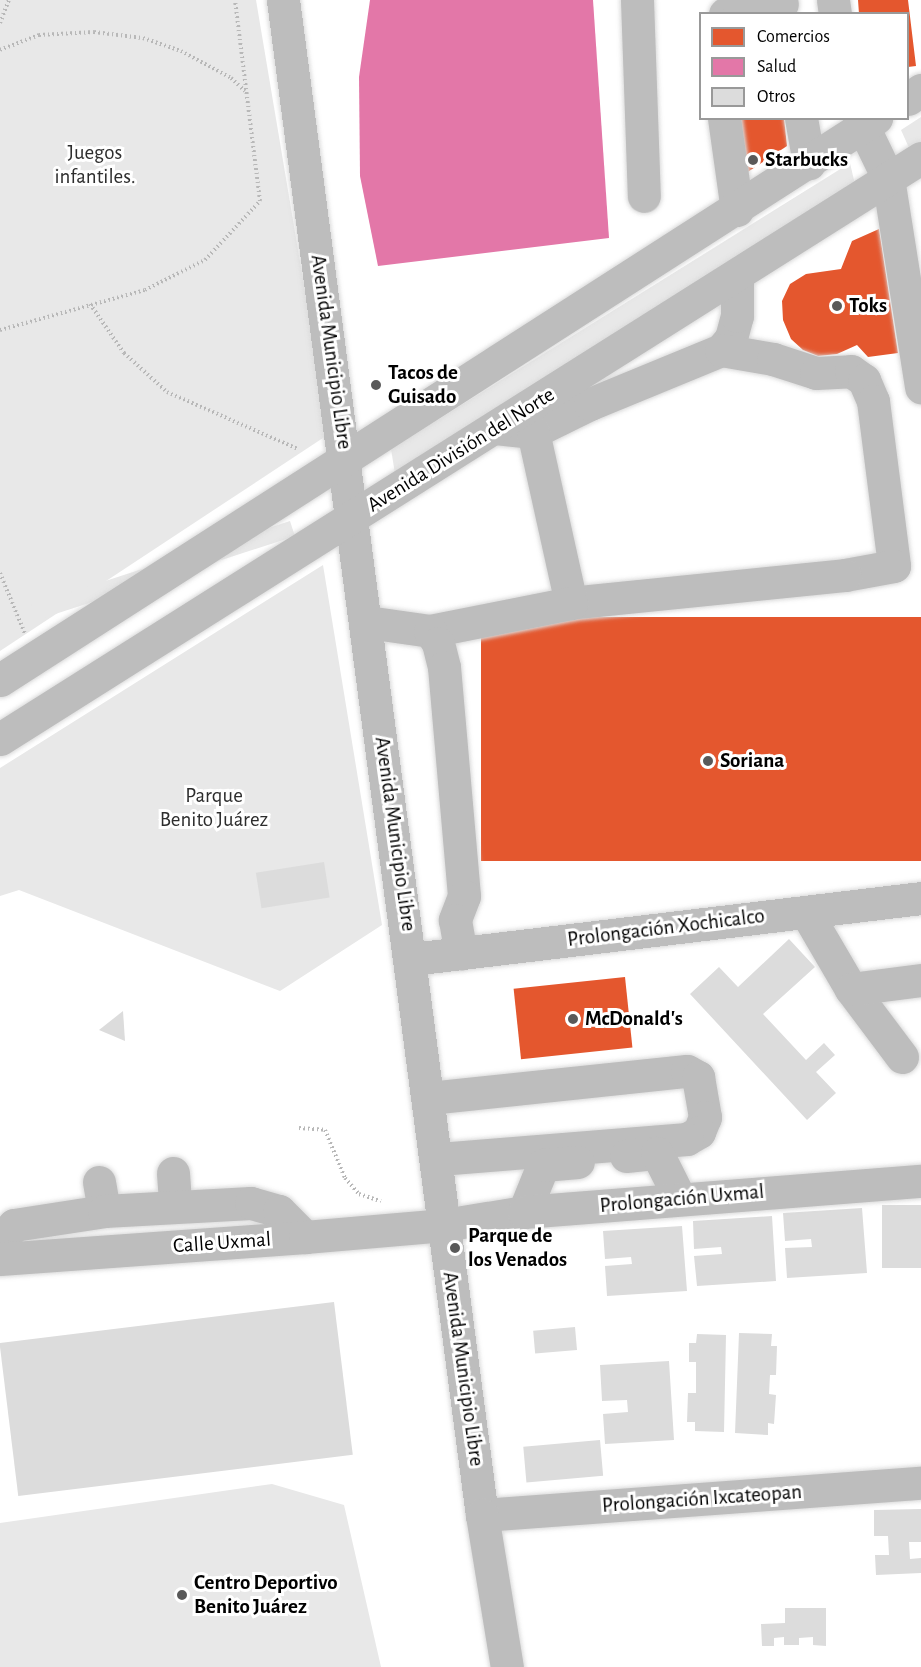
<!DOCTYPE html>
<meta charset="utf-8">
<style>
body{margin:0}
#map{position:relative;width:921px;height:1667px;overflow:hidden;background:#fff;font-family:"Alegreya Sans",sans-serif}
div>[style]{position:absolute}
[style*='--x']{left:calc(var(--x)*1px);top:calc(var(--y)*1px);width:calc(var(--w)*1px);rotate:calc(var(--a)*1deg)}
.green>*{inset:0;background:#e8e8e8;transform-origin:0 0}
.shops>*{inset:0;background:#e4572e;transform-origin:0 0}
.health>*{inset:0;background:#e377a8}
.building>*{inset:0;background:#dcdcdc;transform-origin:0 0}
.path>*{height:4px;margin-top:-2px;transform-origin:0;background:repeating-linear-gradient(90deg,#b8b8b8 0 1.5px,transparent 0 4.5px)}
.roads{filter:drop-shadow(0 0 2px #dbdbdb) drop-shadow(0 0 2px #dbdbdb)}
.minor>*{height:33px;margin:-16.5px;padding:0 16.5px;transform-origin:16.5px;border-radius:16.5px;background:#bdbdbd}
.major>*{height:33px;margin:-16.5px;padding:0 16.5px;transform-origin:16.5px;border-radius:16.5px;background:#bdbdbd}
.dots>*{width:16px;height:16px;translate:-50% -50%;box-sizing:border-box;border:3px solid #fff;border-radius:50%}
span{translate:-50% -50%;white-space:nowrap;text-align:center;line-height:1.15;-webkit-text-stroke:6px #fff;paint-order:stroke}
.park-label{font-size:21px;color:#2d2d2d}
.poi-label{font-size:21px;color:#000;font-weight:700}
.left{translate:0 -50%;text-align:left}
.street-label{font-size:21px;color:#000}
.legend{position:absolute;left:699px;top:12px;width:210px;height:108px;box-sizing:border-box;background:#fff;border:2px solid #999;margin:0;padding:8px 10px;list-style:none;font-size:18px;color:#000}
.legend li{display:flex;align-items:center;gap:12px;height:30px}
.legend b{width:30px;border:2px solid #999}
</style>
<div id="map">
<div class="green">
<div style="clip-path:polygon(0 0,256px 0,329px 434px,0 651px)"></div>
<div style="clip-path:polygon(921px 117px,921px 142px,910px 150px,901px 130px)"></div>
<div style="clip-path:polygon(850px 163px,856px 189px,396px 480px,391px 449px)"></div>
<div style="left:290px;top:521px;width:16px;height:342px;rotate:72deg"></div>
<div style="clip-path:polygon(323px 565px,382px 925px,280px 991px,19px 890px,0 896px,0 768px)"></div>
<div style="clip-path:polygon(272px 1484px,344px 1505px,381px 1667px,0 1667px,0 1523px)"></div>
</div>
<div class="shops">
<div style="clip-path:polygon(858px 0,908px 0,916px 66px,908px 67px,908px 14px,859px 14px)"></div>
<div style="clip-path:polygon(736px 118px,784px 118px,787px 146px,743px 175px)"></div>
<div style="clip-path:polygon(879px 229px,898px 353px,868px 357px,857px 345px,837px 354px,818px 356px,803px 350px,791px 339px,783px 320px,782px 301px,790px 284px,806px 274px,841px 269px,852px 241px)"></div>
<div style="left:921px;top:617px;width:244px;height:440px;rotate:90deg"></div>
<div style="left:625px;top:977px;width:71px;height:112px;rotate:84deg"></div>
</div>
<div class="health">
<div style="clip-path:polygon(370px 0,593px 0,609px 238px,378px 266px,360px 176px,359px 77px)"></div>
</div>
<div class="building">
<div style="left:324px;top:862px;width:36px;height:69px;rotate:81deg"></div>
<div style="clip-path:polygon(789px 939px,815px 967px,763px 1014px,806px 1060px,824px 1043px,835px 1055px,816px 1072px,836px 1093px,807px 1120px,690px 994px,719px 967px,738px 987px)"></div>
<div style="clip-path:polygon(123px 1011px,125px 1041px,99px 1030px)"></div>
<div style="left:921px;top:1205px;width:63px;height:39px;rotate:90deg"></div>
<div style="clip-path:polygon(862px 1208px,867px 1273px,787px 1278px,785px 1248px,812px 1247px,811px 1239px,785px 1241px,783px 1213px)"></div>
<div style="clip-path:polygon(772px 1216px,776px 1281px,697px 1286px,694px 1256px,722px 1254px,721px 1247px,694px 1249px,693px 1221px)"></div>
<div style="clip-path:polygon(682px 1226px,687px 1291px,607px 1296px,605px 1266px,632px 1264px,631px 1257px,605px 1259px,603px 1231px)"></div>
<div style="left:334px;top:1302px;width:154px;height:337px;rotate:83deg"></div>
<div style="left:575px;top:1327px;width:23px;height:42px;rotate:85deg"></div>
<div style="clip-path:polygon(739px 1333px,772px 1334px,771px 1346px,777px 1346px,776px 1375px,770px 1375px,769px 1394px,776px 1395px,774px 1424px,768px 1423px,768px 1435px,735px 1433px)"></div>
<div style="clip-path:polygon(697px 1334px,726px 1335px,724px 1432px,695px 1431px,695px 1422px,687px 1422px,688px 1393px,696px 1393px,696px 1362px,689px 1362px,689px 1343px,696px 1343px)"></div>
<div style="clip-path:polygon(669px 1361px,674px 1440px,605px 1444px,603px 1414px,628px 1412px,627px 1400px,602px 1401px,600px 1365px)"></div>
<div style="left:600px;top:1440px;width:36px;height:77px;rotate:85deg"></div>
<div style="clip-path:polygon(921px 1509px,921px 1542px,909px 1542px,910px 1559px,921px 1558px,921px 1573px,876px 1575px,875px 1555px,889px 1555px,888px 1536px,874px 1536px,874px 1510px)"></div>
<div style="clip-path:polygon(785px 1608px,826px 1608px,826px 1646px,813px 1645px,813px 1637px,799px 1638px,799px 1645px,784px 1645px,784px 1637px,774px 1638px,774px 1646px,762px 1646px,761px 1624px,785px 1623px)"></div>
</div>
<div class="path">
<div style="--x:0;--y:23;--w:25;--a:-69"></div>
<div style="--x:0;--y:50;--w:42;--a:-21"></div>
<div style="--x:39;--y:35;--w:55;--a:-3.1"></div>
<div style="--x:94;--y:32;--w:49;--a:7"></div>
<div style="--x:143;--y:38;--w:40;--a:18.9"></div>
<div style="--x:181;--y:51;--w:57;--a:28.4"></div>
<div style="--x:231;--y:78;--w:19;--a:43"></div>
<div style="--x:90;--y:304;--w:60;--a:55.2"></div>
<div style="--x:124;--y:353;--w:58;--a:42.2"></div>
<div style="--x:167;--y:392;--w:143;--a:23.5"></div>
<div style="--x:0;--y:330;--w:150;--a:-15.4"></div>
<div style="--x:145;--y:290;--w:67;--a:-26.6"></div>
<div style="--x:205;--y:260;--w:81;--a:-47"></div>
<div style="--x:260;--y:201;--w:203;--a:-97.1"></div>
<div style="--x:0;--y:573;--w:66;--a:67.7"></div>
<div style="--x:299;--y:1128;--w:26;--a:4"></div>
<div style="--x:325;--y:1130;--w:52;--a:67.4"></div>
<div style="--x:345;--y:1178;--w:21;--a:49"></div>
<div style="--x:359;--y:1194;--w:23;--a:18"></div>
</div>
<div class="roads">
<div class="minor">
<div style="--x:637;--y:0;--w:196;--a:88"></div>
<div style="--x:833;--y:0;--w:14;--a:82"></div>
<div style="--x:725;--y:14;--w:15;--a:-23"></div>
<div style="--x:739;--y:8;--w:43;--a:-5.3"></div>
<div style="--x:724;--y:118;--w:93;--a:82"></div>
<div style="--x:801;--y:118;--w:46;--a:79.9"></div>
<div style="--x:859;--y:118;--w:67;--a:64.2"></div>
<div style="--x:888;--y:178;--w:212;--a:81"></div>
<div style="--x:721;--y:350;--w:16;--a:-50"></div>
<div style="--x:731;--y:338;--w:23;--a:-75"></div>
<div style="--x:737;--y:316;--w:41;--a:-90"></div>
<div style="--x:495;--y:428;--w:38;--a:6"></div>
<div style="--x:533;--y:432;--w:64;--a:-26.2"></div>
<div style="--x:590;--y:404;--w:142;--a:-22.4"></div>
<div style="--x:721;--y:350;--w:53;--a:9.8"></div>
<div style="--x:773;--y:359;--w:45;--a:18"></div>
<div style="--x:816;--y:373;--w:35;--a:-3"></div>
<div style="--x:851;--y:371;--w:16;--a:35"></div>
<div style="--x:864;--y:380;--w:23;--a:67"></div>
<div style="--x:873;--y:401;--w:166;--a:82.7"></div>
<div style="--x:894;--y:566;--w:50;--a:169.6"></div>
<div style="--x:845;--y:575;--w:275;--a:174.2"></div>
<div style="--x:571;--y:603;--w:175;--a:-102.5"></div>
<div style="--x:367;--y:622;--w:64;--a:8.1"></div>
<div style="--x:430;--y:631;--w:144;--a:-11.2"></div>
<div style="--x:430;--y:631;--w:14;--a:56"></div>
<div style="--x:438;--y:643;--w:25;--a:76"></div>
<div style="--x:444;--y:667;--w:230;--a:85"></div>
<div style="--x:464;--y:896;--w:26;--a:111"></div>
<div style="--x:455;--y:920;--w:34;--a:80"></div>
<div style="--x:806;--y:912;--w:89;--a:59.7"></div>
<div style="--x:851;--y:989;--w:85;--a:53.1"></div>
<div style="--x:412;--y:959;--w:513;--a:-6.83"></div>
<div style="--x:851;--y:989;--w:71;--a:-7.3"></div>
<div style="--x:429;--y:1098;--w:259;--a:-6"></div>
<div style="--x:687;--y:1071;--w:13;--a:29"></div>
<div style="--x:698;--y:1077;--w:41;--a:80.1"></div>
<div style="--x:705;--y:1117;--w:16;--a:112"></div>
<div style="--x:699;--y:1132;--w:14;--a:150"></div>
<div style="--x:687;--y:1139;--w:252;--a:175.4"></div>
<div style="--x:626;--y:1156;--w:31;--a:-6"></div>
<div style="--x:657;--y:1153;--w:51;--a:63.4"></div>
<div style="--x:173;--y:1173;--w:32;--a:86"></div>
<div style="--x:99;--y:1182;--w:29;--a:80"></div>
<div style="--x:524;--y:1212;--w:51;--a:-68"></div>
<div style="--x:543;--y:1165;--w:35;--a:-5"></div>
<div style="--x:0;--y:1242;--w:22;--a:-51"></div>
<div style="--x:14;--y:1225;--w:91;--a:-8.8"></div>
<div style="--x:104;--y:1211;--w:147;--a:-3.1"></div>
<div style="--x:251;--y:1203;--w:29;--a:16"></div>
<div style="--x:279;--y:1211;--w:37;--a:45"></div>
<div style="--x:0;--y:1259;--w:306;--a:-4.1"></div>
<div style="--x:305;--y:1237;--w:140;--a:-4.9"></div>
<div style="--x:444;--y:1225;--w:81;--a:-9.2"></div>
<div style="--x:524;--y:1212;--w:398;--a:-4.5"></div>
<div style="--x:482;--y:1515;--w:440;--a:-4.2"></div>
</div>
<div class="major">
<div style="--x:283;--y:0;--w:1528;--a:82.52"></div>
<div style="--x:482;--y:1515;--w:154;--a:80.7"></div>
<div style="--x:908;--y:99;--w:16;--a:-35"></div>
<div style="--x:0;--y:680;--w:1041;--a:-32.68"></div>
<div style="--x:0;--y:739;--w:1089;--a:-32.25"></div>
</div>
</div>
<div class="dots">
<div style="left:753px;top:160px;background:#595959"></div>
<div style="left:837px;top:306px;background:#595959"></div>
<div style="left:376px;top:385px;background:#595959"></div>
<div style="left:708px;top:761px;background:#595959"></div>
<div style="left:573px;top:1019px;background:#595959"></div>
<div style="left:455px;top:1248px;background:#595959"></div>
<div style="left:182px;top:1595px;background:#595959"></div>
</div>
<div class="park-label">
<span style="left:95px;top:165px">Juegos<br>infantiles.</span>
<span style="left:214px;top:808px">Parque<br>Benito Juárez</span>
</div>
<div class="poi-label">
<span class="left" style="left:765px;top:160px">Starbucks</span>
<span class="left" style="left:849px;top:306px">Toks</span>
<span class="left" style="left:388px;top:385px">Tacos de<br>Guisado</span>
<span class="left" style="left:720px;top:761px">Soriana</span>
<span class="left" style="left:585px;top:1019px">McDonald's</span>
<span class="left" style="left:468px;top:1248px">Parque de<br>los Venados</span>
<span class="left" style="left:194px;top:1595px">Centro Deportivo<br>Benito Juárez</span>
</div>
<div class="street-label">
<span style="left:331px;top:352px;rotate:82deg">Avenida Municipio Libre</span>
<span style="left:461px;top:450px;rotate:-32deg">Avenida División del Norte</span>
<span style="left:395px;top:834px;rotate:82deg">Avenida Municipio Libre</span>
<span style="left:666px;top:928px;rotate:-7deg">Prolongación Xochicalco</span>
<span style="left:682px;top:1199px;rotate:-5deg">Prolongación Uxmal</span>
<span style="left:222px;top:1243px;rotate:-4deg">Calle Uxmal</span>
<span style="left:463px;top:1369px;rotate:82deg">Avenida Municipio Libre</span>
<span style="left:702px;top:1499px;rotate:-4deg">Prolongación Ixcateopan</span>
</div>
<ul class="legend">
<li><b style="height:16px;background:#e4572e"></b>Comercios</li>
<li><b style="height:16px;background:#e377a8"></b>Salud</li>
<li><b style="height:16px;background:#dcdcdc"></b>Otros</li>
</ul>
</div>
